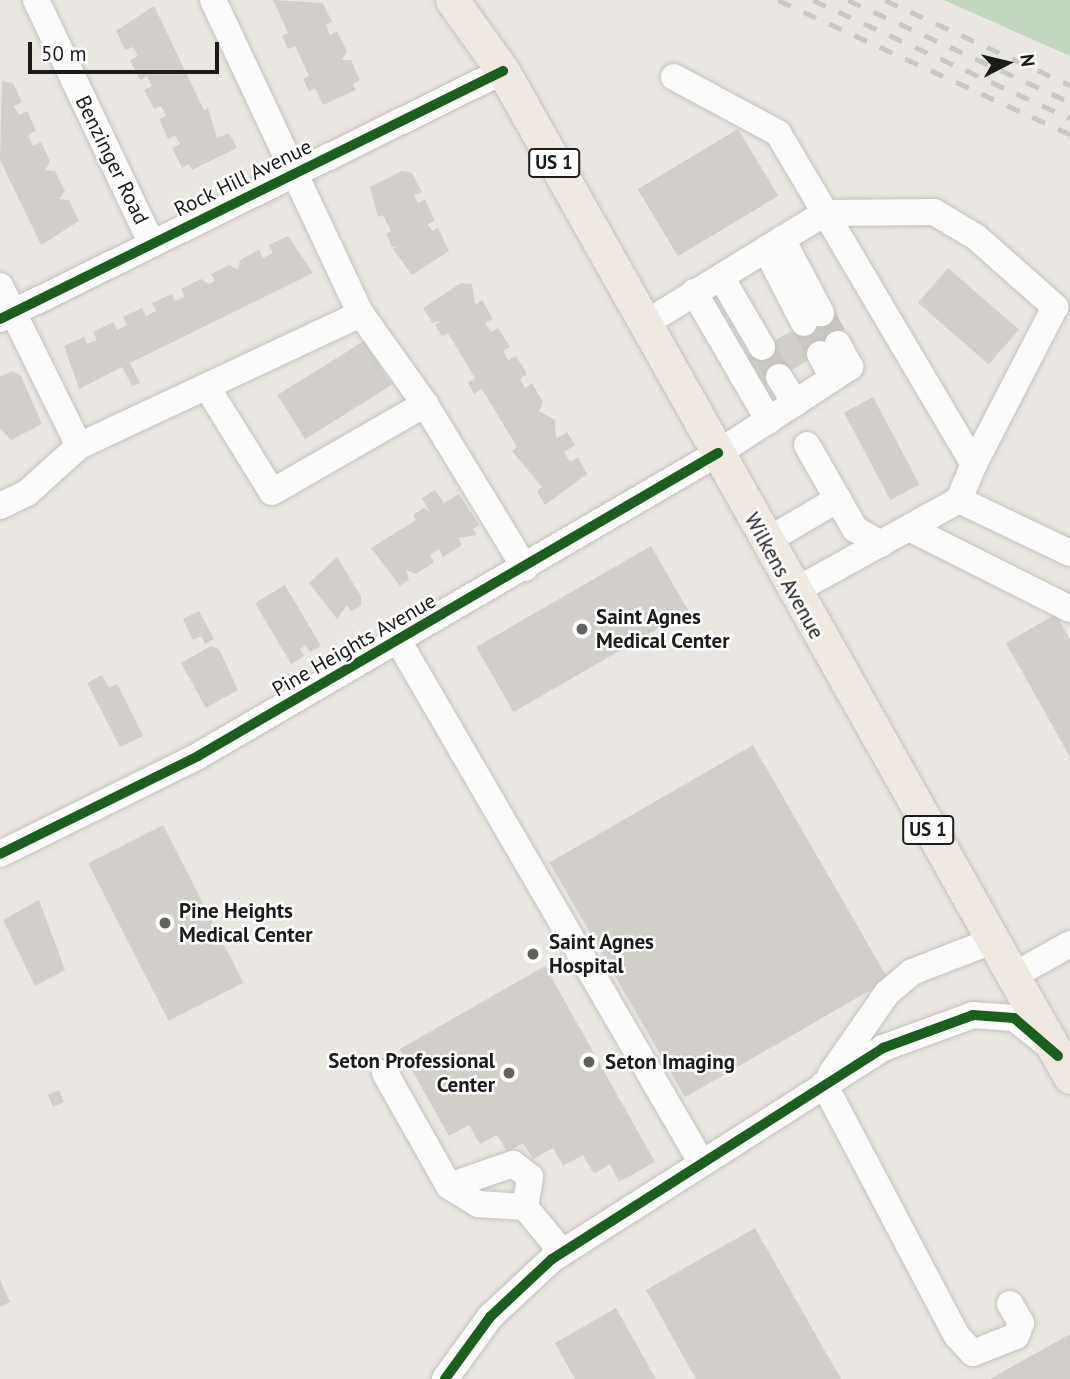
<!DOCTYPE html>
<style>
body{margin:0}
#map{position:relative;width:1070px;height:1379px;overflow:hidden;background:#eae7e2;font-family:"PT Sans",sans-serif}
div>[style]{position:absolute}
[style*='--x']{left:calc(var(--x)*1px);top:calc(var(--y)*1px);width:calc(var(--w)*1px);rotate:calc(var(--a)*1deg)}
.cemetery>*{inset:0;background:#c1d5bf}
.building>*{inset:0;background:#d2cfcb;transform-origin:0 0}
.minor-tunnel>*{height:26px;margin-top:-13px;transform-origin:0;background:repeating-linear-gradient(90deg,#cbc8c4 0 26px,transparent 0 39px)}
.roads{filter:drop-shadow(0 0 2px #c2c1bf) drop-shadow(0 0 2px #c2c1bf)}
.minor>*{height:26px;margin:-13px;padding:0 13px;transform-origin:13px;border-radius:13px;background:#fcfbfb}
.major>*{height:33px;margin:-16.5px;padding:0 16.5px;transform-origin:16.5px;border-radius:16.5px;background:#f0e9e2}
.rail>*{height:5px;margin-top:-2.5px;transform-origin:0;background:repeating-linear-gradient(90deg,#c9c8c8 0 14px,transparent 0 28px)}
.cycleway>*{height:10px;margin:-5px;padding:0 5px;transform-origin:5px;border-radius:5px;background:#1b5e20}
.dots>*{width:19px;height:19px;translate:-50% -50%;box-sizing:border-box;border:4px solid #fff;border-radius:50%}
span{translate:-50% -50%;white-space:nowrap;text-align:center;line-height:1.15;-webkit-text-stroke:5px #fff;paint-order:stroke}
.shield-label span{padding:2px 5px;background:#fff;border:2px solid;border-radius:5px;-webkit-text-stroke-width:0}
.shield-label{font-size:19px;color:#1b1b1b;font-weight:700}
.street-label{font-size:21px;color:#1b1b1b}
.poi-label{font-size:21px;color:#1b1b1b;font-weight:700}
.left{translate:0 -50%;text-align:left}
.right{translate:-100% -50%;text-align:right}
.north{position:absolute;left:972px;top:28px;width:70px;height:70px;-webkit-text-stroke:5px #fff;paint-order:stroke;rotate:83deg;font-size:19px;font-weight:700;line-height:28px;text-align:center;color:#1b1b1b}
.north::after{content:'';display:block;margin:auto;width:24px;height:32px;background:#1b1b1b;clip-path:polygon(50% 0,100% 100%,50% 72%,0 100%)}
.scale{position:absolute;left:28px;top:42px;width:191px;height:32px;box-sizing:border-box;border:4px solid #1b1b1b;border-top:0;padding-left:9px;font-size:21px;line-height:24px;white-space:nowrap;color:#1b1b1b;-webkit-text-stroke:5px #fff;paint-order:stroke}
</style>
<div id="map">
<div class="cemetery">
<div style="clip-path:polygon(944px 0,1070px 0,1070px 56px)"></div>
</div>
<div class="building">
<div style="clip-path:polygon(273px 0,323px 3px,332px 22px,326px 25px,330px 35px,337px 31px,347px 51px,342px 60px,351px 60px,360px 80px,353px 84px,356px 90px,323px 105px,315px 88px,309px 91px,303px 79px,309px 76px,295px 46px,288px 49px,282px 36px,288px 33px)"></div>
<div style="clip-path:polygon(154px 6px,204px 110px,208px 108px,217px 138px,229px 133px,237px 148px,192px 170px,189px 164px,182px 168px,172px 148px,180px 144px,175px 135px,168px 139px,159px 119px,166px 116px,161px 106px,154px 109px,144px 90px,152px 86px,147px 76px,140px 80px,130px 60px,138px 56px,133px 47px,125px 50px,116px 31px)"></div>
<div style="clip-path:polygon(2px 81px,13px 83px,22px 102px,14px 106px,19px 115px,27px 111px,36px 131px,28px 135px,33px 146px,41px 142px,50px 161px,45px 170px,55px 171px,65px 191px,59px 199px,69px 200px,79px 221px,41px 245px,0 160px)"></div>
<div style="left:738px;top:129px;width:78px;height:117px;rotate:59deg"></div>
<div style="clip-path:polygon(402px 171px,412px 173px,422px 192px,414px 195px,418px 203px,425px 199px,435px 221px,428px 224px,432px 231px,438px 228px,449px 251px,412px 275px,393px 249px,398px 246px,392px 247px,386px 234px,391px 231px,383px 215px,378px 217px,370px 187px)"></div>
<div style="clip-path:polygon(288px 236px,313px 273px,130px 363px,140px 383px,132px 386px,122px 367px,79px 389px,64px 346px,84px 337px,87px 344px,97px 340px,93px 332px,113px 322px,117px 330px,127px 325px,123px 317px,142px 308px,146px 316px,156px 311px,152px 303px,172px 294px,175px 301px,185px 297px,181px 289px,201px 279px,209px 284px,215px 281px,211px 274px,229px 265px,238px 270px,240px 260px,259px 250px,263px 258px,273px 253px,269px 245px)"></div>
<div style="left:948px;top:268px;width:94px;height:46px;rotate:41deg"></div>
<div style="clip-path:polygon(461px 283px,472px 284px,475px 305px,482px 300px,493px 319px,485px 323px,491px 332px,498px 328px,510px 347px,503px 351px,508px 360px,516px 356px,527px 374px,520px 379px,525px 388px,532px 383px,543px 402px,539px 411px,555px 420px,556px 439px,567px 432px,575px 445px,564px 452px,570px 462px,578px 457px,587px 474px,545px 505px,537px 491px,542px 487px,512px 451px,517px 447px,482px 389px,474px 394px,468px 383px,475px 378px,448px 333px,442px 336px,435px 325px,441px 321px,432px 323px,423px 308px)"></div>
<div style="left:826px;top:311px;width:34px;height:99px;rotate:60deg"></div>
<div style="left:364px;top:341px;width:52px;height:102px;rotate:58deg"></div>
<div style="clip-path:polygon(12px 371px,21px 376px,42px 424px,11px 440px,0 428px,0 377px)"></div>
<div style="left:873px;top:397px;width:99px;height:33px;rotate:62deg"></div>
<div style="clip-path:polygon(435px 490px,444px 503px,459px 494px,479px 525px,473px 529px,477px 535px,458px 538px,462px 545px,443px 557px,439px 549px,430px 555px,434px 562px,416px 574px,406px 570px,409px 580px,400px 586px,371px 548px,416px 520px,413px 515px,424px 508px,430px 512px,422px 498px)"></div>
<div style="left:651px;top:546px;width:75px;height:202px;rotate:60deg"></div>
<div style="clip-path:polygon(337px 557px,361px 596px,361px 606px,351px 611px,347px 605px,337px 619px,309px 583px)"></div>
<div style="clip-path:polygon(285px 585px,321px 646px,310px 652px,306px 645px,300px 649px,304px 656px,291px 664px,255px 603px)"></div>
<div style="clip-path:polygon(199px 611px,214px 639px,205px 644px,201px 636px,193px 640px,183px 619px)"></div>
<div style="clip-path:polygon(1056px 614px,1070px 640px,1070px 757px,1006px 643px)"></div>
<div style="clip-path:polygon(211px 646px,219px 649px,238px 690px,206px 708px,181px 663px)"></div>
<div style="clip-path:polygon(102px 675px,109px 688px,117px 684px,143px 736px,120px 747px,87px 683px)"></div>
<div style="left:753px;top:745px;width:271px;height:235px;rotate:60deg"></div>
<div style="left:163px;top:825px;width:177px;height:84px;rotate:63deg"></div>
<div style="clip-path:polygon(39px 900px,65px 970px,35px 986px,3px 920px)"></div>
<div style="clip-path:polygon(545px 966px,655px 1162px,619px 1182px,610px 1164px,594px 1174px,583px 1155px,563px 1166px,553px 1148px,533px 1159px,523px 1143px,507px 1152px,497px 1135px,480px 1144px,469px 1125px,449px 1136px,400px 1049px)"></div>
<div style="left:59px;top:1090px;width:13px;height:12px;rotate:67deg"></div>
<div style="clip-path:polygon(755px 1228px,841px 1379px,696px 1379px,646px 1290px)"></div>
<div style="clip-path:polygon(0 1280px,10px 1302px,0 1307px)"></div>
<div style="clip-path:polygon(616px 1308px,656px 1379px,575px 1379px,555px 1343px)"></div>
<div style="clip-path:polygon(1070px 1334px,1070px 1379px,990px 1379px)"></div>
</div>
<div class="minor-tunnel">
<div style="--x:821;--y:313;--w:35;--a:61"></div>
<div style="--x:804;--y:323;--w:35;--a:63"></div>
<div style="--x:762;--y:347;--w:34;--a:60"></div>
</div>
<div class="roads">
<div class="minor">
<div style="--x:36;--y:0;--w:270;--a:64.6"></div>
<div style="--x:213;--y:0;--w:347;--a:64.8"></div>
<div style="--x:361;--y:314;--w:110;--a:54.6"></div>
<div style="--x:425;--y:404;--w:192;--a:58.6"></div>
<div style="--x:674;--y:77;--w:118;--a:28.3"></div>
<div style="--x:778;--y:133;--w:385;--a:59.4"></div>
<div style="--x:974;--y:464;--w:39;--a:113"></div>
<div style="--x:782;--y:239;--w:84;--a:62.2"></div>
<div style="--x:766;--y:249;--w:83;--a:62.8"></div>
<div style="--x:721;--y:277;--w:81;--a:59.6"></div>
<div style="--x:0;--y:286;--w:178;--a:63.7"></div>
<div style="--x:694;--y:292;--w:149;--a:59.8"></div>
<div style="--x:0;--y:319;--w:561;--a:-26.25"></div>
<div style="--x:646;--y:323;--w:210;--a:-31.6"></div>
<div style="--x:825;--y:213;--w:109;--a:-0.5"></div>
<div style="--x:934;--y:212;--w:49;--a:30.8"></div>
<div style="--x:976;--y:237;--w:106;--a:41.5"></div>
<div style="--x:1055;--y:307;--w:177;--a:117.3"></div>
<div style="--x:820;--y:354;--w:27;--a:62"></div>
<div style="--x:779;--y:377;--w:31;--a:58"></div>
<div style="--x:207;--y:387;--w:123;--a:58.2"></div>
<div style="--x:272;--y:492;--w:177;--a:-29.9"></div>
<div style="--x:807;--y:445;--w:97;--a:60.3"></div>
<div style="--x:855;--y:529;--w:30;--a:30"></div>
<div style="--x:0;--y:506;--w:30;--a:-26"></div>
<div style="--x:27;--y:493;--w:70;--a:-42.1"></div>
<div style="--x:79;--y:446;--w:311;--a:-25.1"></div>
<div style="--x:909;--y:528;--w:180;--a:26.7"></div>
<div style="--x:765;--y:542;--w:85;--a:-30.5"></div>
<div style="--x:793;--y:592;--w:190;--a:-29"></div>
<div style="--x:959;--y:500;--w:123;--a:25.5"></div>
<div style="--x:399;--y:642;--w:599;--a:59.84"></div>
<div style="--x:0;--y:854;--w:221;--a:-26.3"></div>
<div style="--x:198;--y:756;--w:602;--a:-30.23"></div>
<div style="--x:718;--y:453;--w:158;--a:-33.1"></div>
<div style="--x:850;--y:367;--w:26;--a:-118"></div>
<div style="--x:1013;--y:976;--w:65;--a:-29.3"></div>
<div style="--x:385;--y:1073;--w:130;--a:60.5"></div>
<div style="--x:449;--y:1186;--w:34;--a:32"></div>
<div style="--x:478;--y:1204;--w:47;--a:3.7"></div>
<div style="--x:525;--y:1207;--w:58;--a:50.6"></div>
<div style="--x:831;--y:1074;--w:98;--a:-55.3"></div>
<div style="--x:887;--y:993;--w:33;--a:-40"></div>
<div style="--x:912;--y:972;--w:86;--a:-21.2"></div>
<div style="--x:824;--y:1084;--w:285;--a:62.2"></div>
<div style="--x:957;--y:1336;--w:23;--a:47"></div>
<div style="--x:973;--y:1353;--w:46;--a:-21.6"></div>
<div style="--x:1016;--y:1336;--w:14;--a:-69"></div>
<div style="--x:1021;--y:1323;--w:22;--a:-120"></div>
<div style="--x:449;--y:1186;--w:68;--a:-19"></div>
<div style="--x:513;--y:1164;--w:21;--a:37"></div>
<div style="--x:530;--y:1177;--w:30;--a:99"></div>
<div style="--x:445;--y:1379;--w:77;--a:-54"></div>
<div style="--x:490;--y:1317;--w:85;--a:-43.1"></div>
<div style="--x:552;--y:1259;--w:393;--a:-32.5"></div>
<div style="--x:883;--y:1048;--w:96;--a:-20.1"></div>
<div style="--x:973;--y:1015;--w:41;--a:4.2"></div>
<div style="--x:1014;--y:1018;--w:42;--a:38.2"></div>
</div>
<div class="major">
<div style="--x:452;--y:0;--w:87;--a:54.3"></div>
<div style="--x:503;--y:71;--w:1155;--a:60.59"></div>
</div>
</div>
<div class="rail">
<div style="--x:778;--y:0;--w:321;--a:24.7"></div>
<div style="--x:813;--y:0;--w:283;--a:24.7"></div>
<div style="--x:848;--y:0;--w:244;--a:24.7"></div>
<div style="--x:885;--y:0;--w:204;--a:24.7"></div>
</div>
<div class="cycleway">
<div style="--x:0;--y:319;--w:561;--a:-26.25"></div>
<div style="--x:0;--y:854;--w:221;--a:-26.3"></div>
<div style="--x:198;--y:756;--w:602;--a:-30.23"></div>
<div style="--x:445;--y:1379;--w:77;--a:-54"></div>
<div style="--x:490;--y:1317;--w:85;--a:-43.1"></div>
<div style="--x:552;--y:1259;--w:393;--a:-32.5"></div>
<div style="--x:883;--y:1048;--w:96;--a:-20.1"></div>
<div style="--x:973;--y:1015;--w:41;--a:4.2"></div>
<div style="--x:1014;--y:1018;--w:58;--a:40.8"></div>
</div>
<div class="dots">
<div style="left:582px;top:629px;background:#636261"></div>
<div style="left:165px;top:923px;background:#636261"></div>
<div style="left:533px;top:954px;background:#636261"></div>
<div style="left:589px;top:1062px;background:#636261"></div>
<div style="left:509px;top:1073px;background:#636261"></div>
</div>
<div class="shield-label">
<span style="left:554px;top:163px">US 1</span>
<span style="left:928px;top:830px">US 1</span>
</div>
<div class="street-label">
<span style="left:112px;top:160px;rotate:64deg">Benzinger Road</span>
<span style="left:243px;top:178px;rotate:-26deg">Rock Hill Avenue</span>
<span style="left:784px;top:576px;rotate:61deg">Wilkens Avenue</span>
<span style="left:354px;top:645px;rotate:-30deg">Pine Heights Avenue</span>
</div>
<div class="poi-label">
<span class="left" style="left:596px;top:629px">Saint Agnes<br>Medical Center</span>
<span class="left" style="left:179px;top:923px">Pine Heights<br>Medical Center</span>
<span class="left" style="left:549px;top:954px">Saint Agnes<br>Hospital</span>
<span class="right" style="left:495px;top:1073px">Seton Professional<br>Center</span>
<span class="left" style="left:605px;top:1062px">Seton Imaging</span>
</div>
<div class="north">N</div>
<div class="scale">50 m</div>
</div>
